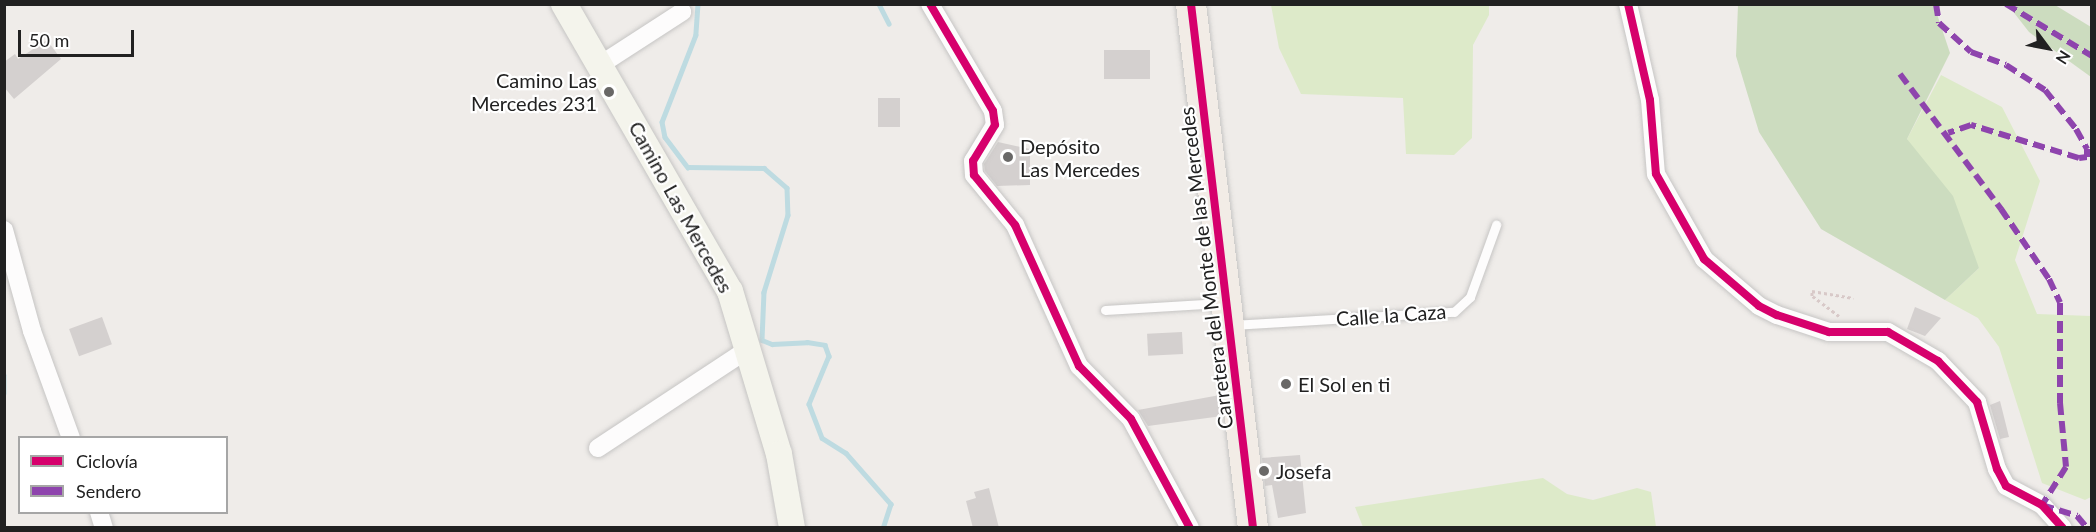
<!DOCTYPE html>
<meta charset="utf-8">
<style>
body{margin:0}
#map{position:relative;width:2096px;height:532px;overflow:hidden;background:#efece9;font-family:Lato,sans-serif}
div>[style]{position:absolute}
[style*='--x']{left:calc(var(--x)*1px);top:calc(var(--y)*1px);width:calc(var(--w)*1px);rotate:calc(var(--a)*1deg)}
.grass>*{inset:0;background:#ddeac9}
.forest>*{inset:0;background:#ccdcbf}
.stream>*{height:4.5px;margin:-2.25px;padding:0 2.25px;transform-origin:2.25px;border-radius:2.25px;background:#bedbe1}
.building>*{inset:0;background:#d4d0cf;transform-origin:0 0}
.path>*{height:3px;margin-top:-1.5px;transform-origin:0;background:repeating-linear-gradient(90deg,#d8c9c8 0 3px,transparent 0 6px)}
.roads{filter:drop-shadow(0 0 2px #c6c5c4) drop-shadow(0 0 2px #c6c5c4)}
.lane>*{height:9px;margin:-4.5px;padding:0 4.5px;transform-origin:4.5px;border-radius:4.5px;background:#fdfcfc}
.street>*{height:18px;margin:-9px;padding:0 9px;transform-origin:9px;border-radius:9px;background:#fdfcfc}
.secondary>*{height:26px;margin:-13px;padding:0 13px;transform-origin:13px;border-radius:13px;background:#f4f4ec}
.primary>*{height:30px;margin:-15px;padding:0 15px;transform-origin:15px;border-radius:15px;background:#f2ece6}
.quiet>*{height:6px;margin-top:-3px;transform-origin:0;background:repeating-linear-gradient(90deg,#8e44ad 0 12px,transparent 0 18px)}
.cycleway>*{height:8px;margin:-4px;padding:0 4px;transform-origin:4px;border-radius:4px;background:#d6006c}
.dots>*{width:16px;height:16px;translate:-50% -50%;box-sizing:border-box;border:3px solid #fff;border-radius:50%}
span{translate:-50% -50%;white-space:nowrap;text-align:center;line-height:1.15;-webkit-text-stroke:4.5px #fff;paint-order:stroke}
.poi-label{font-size:20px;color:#212121}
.right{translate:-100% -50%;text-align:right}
.left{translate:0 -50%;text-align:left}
.street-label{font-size:20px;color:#212121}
.frame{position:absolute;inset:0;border:6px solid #212121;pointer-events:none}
.legend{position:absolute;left:18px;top:436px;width:210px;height:78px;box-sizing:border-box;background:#fff;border:2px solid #a6a6a6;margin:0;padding:8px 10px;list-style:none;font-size:18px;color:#212121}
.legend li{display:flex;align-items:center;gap:12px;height:30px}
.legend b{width:30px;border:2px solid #a6a6a6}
.north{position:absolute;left:2018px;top:18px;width:60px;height:60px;-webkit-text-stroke:4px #fff;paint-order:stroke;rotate:122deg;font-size:16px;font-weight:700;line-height:24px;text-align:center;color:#212121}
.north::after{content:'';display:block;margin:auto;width:21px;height:27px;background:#212121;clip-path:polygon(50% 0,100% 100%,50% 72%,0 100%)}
.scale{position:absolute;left:18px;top:30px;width:116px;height:27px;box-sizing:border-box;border:3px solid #212121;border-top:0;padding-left:8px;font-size:18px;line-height:21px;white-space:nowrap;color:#212121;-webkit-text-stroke:4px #fff;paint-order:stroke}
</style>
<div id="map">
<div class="grass">
<div style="clip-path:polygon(1271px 5px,1489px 5px,1489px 15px,1473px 45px,1472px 138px,1454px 155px,1406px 154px,1403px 98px,1301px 94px,1279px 48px)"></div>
<div style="clip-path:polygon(1941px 75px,2002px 107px,2040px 181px,2015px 260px,2037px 314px,2091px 316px,2091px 497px,2085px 500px,2042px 483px,1999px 347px,1978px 318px,1945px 300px,1979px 268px,1907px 139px)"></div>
<div style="clip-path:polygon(1543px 478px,1567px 494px,1593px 500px,1637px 488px,1651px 492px,1656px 527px,1363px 527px,1355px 507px)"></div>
</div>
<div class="forest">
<div style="clip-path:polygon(1738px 5px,1934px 5px,1950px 53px,1907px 139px,1953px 196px,1979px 268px,1945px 300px,1821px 229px,1759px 132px,1736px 56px)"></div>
<div style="clip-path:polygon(2008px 5px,2055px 5px,2091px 27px,2091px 77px,2029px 32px)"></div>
</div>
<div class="stream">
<div style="--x:698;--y:4;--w:31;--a:94"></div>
<div style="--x:696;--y:35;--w:93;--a:111.3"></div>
<div style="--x:662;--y:122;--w:15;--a:79"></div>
<div style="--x:665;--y:137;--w:38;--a:53"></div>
<div style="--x:688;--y:167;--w:76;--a:0.8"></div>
<div style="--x:764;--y:168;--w:30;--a:41"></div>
<div style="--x:787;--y:188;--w:27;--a:88"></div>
<div style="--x:788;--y:215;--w:81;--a:107.3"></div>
<div style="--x:764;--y:292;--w:48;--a:92.4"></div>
<div style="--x:762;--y:340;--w:11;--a:22"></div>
<div style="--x:772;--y:344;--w:35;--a:-3"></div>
<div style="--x:807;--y:342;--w:18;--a:9"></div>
<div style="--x:825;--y:345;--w:12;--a:70"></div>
<div style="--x:829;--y:356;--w:52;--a:112.6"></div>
<div style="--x:809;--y:404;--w:36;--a:69"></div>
<div style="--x:822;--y:438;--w:28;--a:32"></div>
<div style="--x:846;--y:453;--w:68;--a:48.6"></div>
<div style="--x:891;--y:504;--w:25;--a:108"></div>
<div style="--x:879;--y:4;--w:22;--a:63"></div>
<div style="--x:4;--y:375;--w:18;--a:90"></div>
</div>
<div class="building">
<div style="clip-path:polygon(47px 40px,61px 59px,14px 99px,4px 87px,4px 62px,15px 54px,18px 59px)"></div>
<div style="left:1104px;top:50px;width:46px;height:29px"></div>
<div style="left:900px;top:98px;width:29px;height:22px;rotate:90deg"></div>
<div style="clip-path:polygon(998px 142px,1030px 149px,1030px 185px,997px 186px,985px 171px,984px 164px)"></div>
<div style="clip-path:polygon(1915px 307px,1941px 318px,1925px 336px,1907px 329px)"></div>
<div style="left:102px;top:317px;width:29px;height:35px;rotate:70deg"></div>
<div style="left:1182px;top:332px;width:22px;height:35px;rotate:87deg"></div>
<div style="clip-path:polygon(1220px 395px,1222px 416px,1148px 426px,1138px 410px)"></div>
<div style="clip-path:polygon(2000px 401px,2009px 437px,2000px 439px,1990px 405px)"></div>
<div style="clip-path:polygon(1300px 455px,1306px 513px,1278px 518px,1272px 485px,1265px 486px,1262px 458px)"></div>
<div style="clip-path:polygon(989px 488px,999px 528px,973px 528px,966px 501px,976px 498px,974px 492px)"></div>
</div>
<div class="path">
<div style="--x:1839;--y:316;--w:34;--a:-143"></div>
<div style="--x:1812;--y:296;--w:5;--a:-90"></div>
<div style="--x:1812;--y:291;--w:42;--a:9.7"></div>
</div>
<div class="roads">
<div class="lane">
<div style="--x:1105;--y:310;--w:116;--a:-3.5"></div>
<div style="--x:1232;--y:325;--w:222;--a:-3.4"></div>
<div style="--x:1454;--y:312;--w:22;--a:-43"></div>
<div style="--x:1470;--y:297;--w:77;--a:-70.1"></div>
</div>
<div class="street">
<div style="--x:930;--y:4;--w:124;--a:59.5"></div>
<div style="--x:993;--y:111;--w:14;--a:82"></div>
<div style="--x:995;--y:125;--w:42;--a:121.4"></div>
<div style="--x:973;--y:161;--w:14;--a:86"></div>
<div style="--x:974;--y:175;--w:65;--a:50.6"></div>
<div style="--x:1015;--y:225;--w:155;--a:65.6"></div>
<div style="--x:1079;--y:366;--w:74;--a:45.5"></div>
<div style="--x:1131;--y:419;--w:124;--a:61.6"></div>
<div style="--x:1628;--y:4;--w:98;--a:77.1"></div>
<div style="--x:1650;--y:100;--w:74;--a:85.4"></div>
<div style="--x:1656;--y:174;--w:98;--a:60.5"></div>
<div style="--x:1704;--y:259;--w:72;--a:40.5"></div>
<div style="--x:1759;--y:306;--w:20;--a:27"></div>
<div style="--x:1777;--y:315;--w:55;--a:18.1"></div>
<div style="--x:1829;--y:332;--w:59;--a:0"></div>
<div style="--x:1888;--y:332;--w:58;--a:30.1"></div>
<div style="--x:1938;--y:361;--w:57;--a:46.4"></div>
<div style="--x:1977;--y:402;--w:70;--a:73.4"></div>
<div style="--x:1997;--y:469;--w:19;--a:62"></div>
<div style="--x:2006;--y:486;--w:41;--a:27.8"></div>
<div style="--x:2042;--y:505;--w:31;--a:48"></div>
<div style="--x:600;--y:65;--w:98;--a:-32.9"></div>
<div style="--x:4;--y:230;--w:105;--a:74.5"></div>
<div style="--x:32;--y:331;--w:114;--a:70"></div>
<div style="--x:598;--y:448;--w:180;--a:-33.4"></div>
<div style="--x:99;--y:512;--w:17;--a:73"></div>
</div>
<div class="secondary">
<div style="--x:564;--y:4;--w:332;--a:60"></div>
<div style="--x:730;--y:291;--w:170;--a:73.3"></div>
<div style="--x:779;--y:454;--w:75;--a:80"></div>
</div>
<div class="primary">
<div style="--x:1191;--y:4;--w:528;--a:83.25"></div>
</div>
</div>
<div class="quiet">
<div style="--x:1936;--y:4;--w:19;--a:81"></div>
<div style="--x:1939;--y:23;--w:43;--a:42.2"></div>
<div style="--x:1971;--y:52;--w:37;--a:20"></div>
<div style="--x:2006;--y:65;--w:46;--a:32.7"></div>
<div style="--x:2045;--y:90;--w:50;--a:51.5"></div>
<div style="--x:2076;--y:129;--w:23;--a:61"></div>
<div style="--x:2087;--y:149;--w:8;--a:90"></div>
<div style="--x:2087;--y:157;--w:8;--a:173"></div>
<div style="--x:2079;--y:158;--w:113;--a:-163"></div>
<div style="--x:1971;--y:125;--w:24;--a:161"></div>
<div style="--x:2006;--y:4;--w:100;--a:31.2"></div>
<div style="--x:1900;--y:74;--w:169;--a:53.2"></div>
<div style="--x:2001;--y:209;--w:85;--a:55.6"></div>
<div style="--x:2049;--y:279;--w:26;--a:65"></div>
<div style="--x:2060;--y:303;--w:100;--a:90"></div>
<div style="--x:2060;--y:403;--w:64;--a:84.6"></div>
<div style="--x:2066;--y:467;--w:45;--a:122.3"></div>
<div style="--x:2042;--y:505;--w:37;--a:17"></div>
<div style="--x:2077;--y:516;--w:16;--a:50"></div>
</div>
<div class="cycleway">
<div style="--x:930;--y:4;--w:124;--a:59.5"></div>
<div style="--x:993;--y:111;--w:14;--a:82"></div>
<div style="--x:995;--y:125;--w:42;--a:121.4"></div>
<div style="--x:973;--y:161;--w:14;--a:86"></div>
<div style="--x:974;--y:175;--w:65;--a:50.6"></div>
<div style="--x:1015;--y:225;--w:155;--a:65.6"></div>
<div style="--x:1079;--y:366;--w:74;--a:45.5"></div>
<div style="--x:1131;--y:419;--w:124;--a:61.6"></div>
<div style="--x:1191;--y:4;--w:528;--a:83.25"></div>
<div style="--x:1628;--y:4;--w:98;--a:77.1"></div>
<div style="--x:1650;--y:100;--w:74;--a:85.4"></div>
<div style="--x:1656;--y:174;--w:98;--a:60.5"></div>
<div style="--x:1704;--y:259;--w:72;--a:40.5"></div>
<div style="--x:1759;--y:306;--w:20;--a:27"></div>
<div style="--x:1777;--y:315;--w:55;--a:18.1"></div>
<div style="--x:1829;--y:332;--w:59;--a:0"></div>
<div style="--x:1888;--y:332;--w:58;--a:30.1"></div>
<div style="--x:1938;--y:361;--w:57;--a:46.4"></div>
<div style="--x:1977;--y:402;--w:70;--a:73.4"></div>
<div style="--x:1997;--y:469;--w:19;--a:62"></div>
<div style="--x:2006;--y:486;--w:41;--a:27.8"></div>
<div style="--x:2042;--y:505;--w:31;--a:48"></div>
</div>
<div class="dots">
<div style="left:609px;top:92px;background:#696867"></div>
<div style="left:1008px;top:157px;background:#696867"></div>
<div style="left:1286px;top:384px;background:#696867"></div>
<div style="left:1264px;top:471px;background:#696867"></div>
</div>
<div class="poi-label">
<span class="right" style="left:597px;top:92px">Camino Las<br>Mercedes 231</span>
<span class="left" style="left:1020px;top:158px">Depósito<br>Las Mercedes</span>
<span class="left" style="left:1298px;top:384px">El Sol en ti</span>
<span class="left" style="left:1276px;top:471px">Josefa</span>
</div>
<div class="street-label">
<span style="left:681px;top:207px;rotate:61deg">Camino Las Mercedes</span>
<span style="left:1206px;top:268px;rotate:-97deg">Carretera del Monte de las Mercedes</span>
<span style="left:1391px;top:315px;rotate:-4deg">Calle la Caza</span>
</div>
<div class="frame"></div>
<ul class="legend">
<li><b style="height:8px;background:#d6006c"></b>Ciclovía</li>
<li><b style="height:8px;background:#8e44ad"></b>Sendero</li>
</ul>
<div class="north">N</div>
<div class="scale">50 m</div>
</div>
